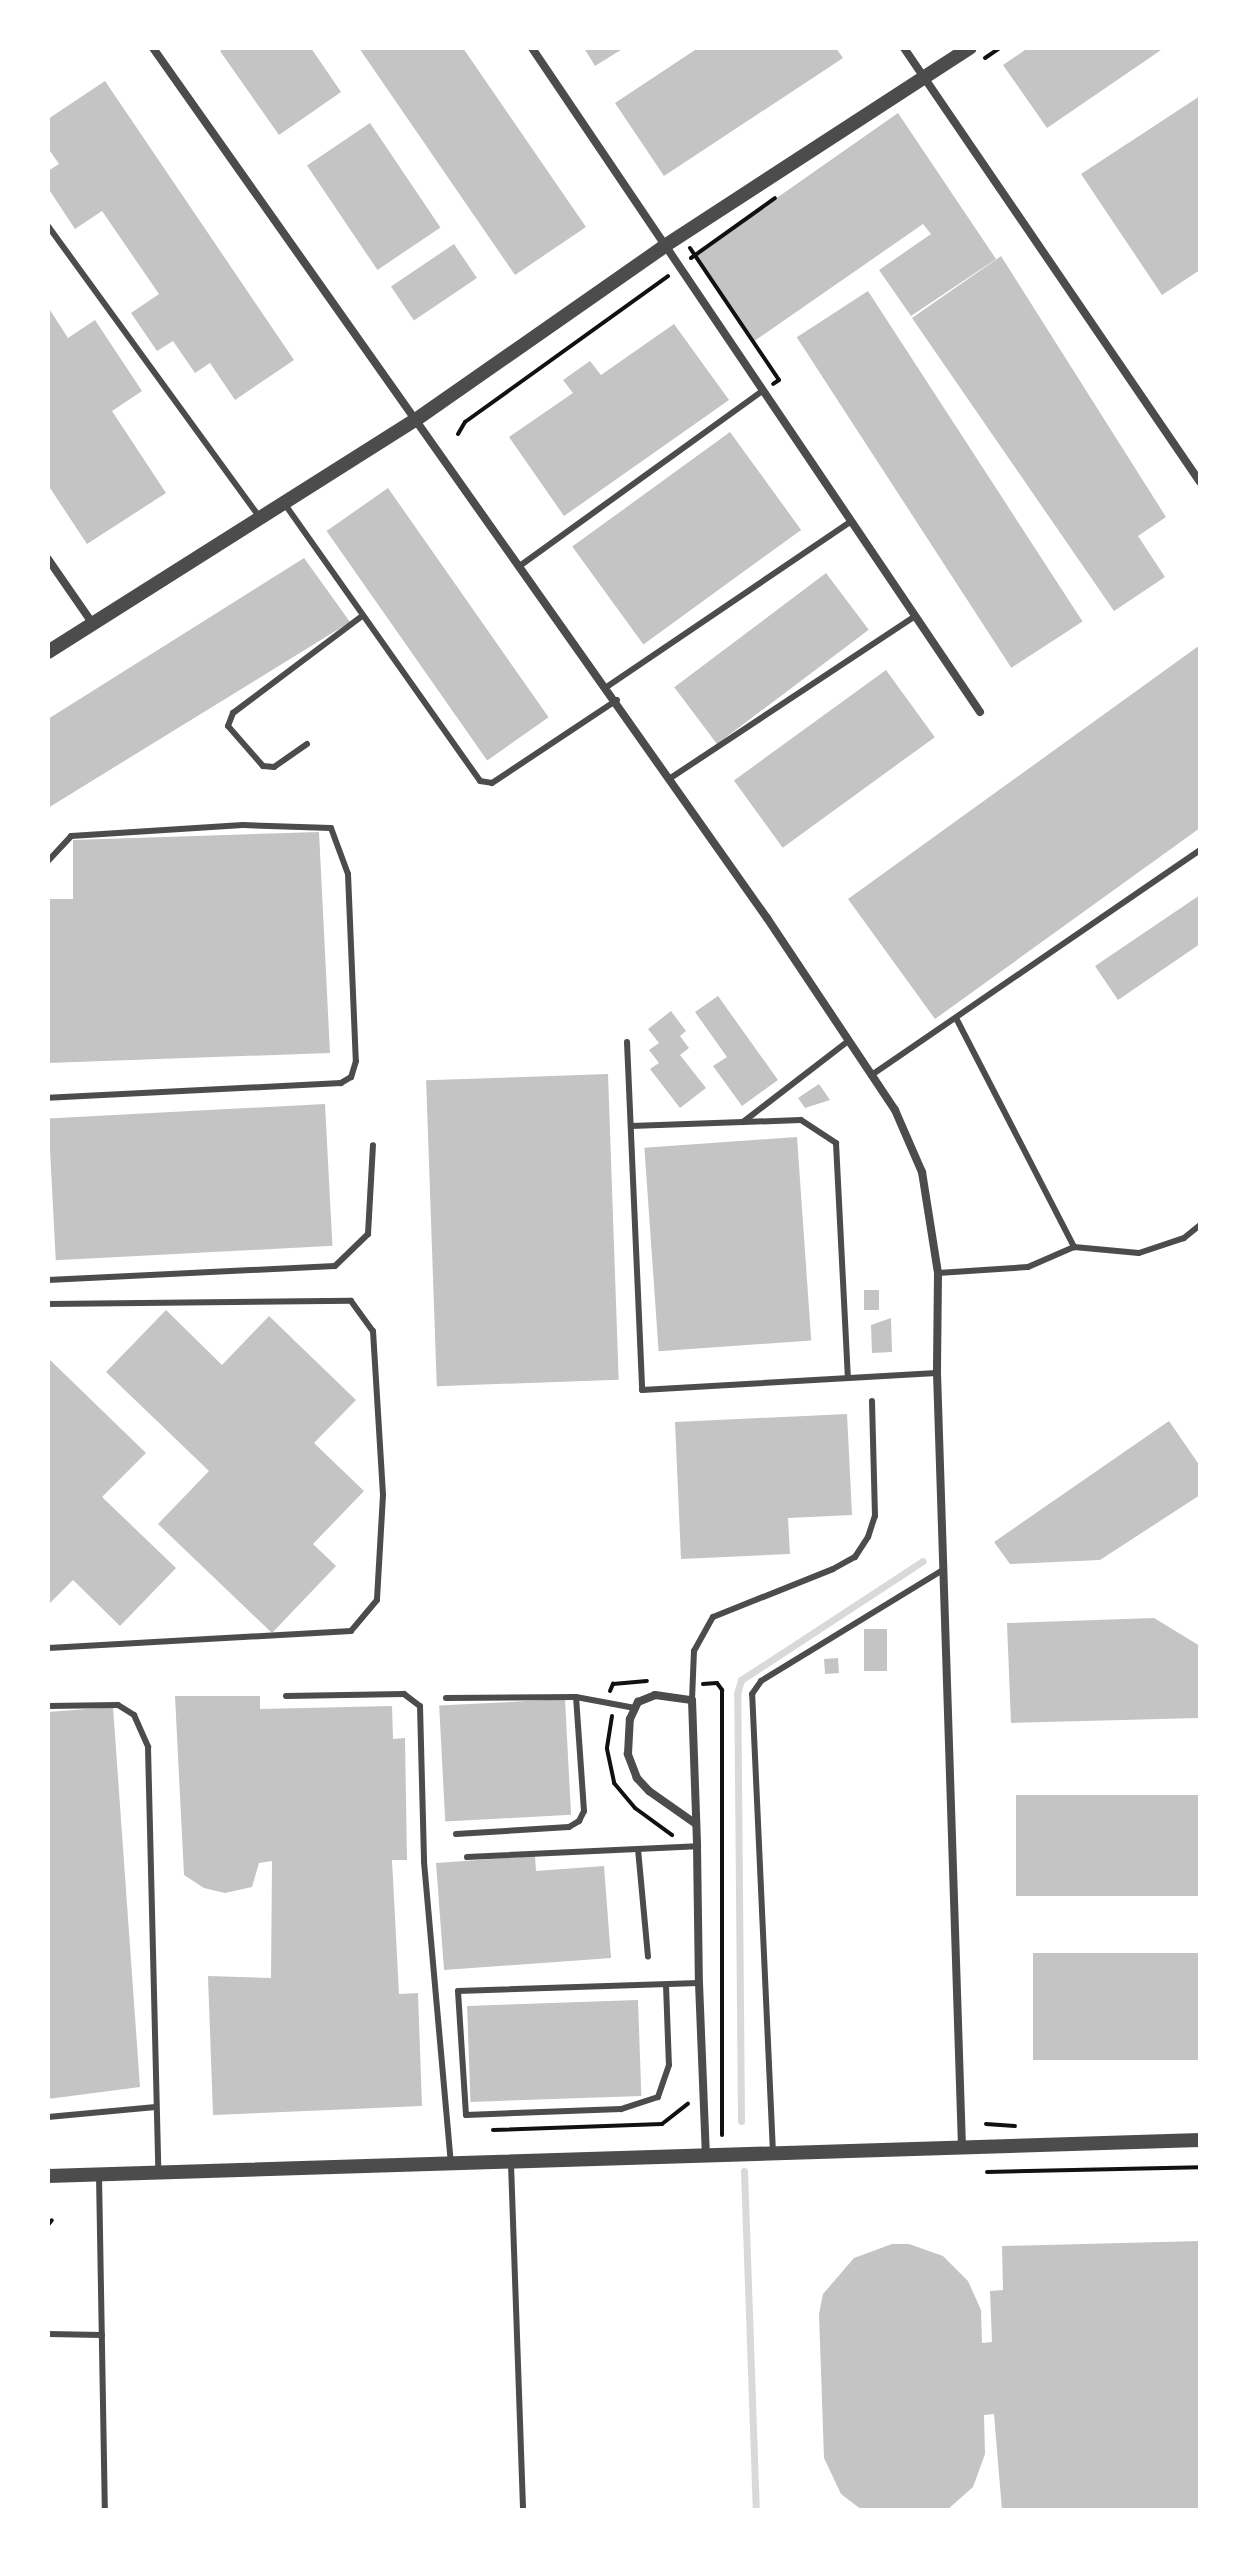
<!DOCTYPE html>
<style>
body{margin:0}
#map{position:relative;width:1248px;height:2558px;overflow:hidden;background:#fff;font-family:"Open Sans",sans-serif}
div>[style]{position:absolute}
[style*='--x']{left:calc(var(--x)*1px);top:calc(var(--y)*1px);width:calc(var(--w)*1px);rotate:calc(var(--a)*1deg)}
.stream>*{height:7px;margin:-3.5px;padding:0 3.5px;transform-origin:3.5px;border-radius:3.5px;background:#d9d9d9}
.building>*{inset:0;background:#c4c4c4;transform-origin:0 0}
.path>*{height:4px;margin:-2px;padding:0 2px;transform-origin:2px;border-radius:2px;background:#111}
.service>*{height:6px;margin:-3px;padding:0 3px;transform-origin:3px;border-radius:3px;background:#4c4c4c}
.minor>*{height:8px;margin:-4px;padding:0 4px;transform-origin:4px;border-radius:4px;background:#4c4c4c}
.tertiary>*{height:14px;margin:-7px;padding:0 7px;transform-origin:7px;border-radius:7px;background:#4c4c4c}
span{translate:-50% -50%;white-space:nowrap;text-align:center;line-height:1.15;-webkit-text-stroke:8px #fff;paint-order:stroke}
.frame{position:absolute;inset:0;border:50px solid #fff;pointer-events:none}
</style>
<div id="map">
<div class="stream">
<div style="--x:741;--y:2121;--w:427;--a:-90.5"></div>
<div style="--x:737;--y:1694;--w:15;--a:-74"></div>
<div style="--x:741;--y:1680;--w:217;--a:-33.2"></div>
<div style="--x:744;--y:2171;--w:339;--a:88"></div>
</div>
<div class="building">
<div style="clip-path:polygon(225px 48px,311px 48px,341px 92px,279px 135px,220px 51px)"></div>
<div style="clip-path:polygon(359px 48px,463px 48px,586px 227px,515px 275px)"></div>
<div style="clip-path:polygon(584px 48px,624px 48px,595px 66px)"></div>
<div style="clip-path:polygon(698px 48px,836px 48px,843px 58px,664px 176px,615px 103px)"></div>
<div style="clip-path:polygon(1028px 48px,1164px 48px,1047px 128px,1003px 65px)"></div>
<div style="clip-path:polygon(105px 81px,294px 360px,235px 400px,210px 363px,195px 373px,173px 341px,157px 351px,131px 313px,159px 294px,102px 211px,75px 229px,48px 188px,48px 171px,59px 164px,48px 148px,48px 119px)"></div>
<div style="clip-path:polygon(1200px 96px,1200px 270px,1162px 295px,1081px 174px)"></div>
<div style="clip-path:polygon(898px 113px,996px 259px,911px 316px,879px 270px,931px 234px,923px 224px,753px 342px,695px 255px)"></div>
<div style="left:370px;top:123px;width:126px;height:76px;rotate:56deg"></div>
<div style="left:454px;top:244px;width:41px;height:76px;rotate:56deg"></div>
<div style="clip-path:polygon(1001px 256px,1166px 517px,1138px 536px,1165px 577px,1114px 611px,912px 318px)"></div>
<div style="left:868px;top:291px;width:394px;height:85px;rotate:57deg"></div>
<div style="clip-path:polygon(48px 307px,68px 338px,95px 320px,142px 391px,112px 411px,166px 493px,87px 544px,48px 485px)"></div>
<div style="clip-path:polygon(674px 324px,729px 400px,564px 516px,509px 437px,573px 393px,563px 380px,590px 361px,601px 375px)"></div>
<div style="left:730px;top:432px;width:121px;height:195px;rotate:54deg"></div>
<div style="left:388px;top:488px;width:280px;height:75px;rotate:55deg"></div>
<div style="clip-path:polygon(304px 558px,350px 622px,48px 808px,48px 719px)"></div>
<div style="left:826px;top:573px;width:71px;height:190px;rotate:53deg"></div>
<div style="clip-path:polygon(1200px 645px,1200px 828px,935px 1019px,848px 899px)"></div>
<div style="left:886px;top:670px;width:83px;height:188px;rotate:54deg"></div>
<div style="clip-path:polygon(319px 832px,330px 1053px,48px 1063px,48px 899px,73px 899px,73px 840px)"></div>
<div style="clip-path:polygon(1200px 895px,1200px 944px,1118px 1000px,1095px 966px)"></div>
<div style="clip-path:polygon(718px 996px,778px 1080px,742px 1106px,713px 1066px,727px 1057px,695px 1012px)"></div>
<div style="clip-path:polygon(671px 1011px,686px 1031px,680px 1036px,689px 1048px,680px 1055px,706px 1088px,680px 1108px,650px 1069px,659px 1063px,649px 1050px,659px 1043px,648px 1029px)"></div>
<div style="left:608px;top:1074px;width:306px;height:182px;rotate:88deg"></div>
<div style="clip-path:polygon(819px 1084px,830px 1100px,805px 1108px,798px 1098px)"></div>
<div style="left:325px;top:1104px;width:142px;height:277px;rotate:87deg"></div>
<div style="left:797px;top:1137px;width:204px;height:153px;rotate:86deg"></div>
<div style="left:879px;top:1290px;width:20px;height:15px;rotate:90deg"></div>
<div style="clip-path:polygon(166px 1310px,222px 1365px,269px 1316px,356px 1400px,314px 1443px,364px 1491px,313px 1544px,336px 1566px,272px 1633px,158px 1524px,209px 1471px,106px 1372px)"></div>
<div style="clip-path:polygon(891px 1318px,892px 1352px,872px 1353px,871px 1325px)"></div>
<div style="clip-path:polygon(48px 1358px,146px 1453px,102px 1497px,176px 1568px,120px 1626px,73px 1580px,48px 1605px)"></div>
<div style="clip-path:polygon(847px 1414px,852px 1515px,788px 1518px,790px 1554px,681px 1559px,675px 1422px)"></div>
<div style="clip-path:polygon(1169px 1421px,1200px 1466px,1200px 1495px,1100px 1560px,1010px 1564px,994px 1542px)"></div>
<div style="clip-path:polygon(1154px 1618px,1200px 1646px,1200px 1718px,1011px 1723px,1007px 1623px)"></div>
<div style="left:864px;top:1629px;width:23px;height:42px"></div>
<div style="left:838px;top:1658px;width:15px;height:14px;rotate:86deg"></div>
<div style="clip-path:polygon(175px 1696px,260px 1696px,260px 1709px,392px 1706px,393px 1739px,405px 1738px,407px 1860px,392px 1860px,399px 1994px,418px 1993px,422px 2106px,213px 2115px,208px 1976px,271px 1978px,272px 1861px,259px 1863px,252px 1887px,225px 1893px,204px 1888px,184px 1875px)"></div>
<div style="left:565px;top:1699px;width:116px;height:126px;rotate:87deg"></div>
<div style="clip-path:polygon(113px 1707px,140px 2087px,48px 2099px,48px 1712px)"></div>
<div style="left:1200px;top:1795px;width:101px;height:184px;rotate:90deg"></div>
<div style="clip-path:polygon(535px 1856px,536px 1871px,604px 1866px,611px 1958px,444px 1970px,436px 1863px)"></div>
<div style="left:1200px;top:1953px;width:107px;height:167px;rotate:90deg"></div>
<div style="left:638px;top:2000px;width:96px;height:171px;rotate:88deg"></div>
<div style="clip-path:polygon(1200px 2241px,1200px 2510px,1002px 2510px,994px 2414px,984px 2415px,985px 2454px,973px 2487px,947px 2510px,862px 2510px,841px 2494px,824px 2458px,819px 2314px,823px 2294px,854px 2258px,892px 2244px,909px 2244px,943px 2256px,968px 2281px,981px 2310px,982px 2343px,992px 2342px,990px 2291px,1003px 2290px,1002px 2246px)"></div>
</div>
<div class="path">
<div style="--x:985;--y:58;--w:18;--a:-34"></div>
<div style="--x:690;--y:248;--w:159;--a:56"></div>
<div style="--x:779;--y:380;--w:7;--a:146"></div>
<div style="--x:691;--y:258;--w:103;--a:-35.5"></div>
<div style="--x:458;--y:434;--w:14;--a:-60"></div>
<div style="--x:465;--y:422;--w:250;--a:-35.7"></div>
<div style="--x:703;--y:1684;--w:14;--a:-4"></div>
<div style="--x:717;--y:1683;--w:9;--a:54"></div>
<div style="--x:722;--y:1690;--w:445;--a:90"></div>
<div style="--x:610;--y:1691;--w:8;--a:-67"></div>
<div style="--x:613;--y:1684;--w:34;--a:-5"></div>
<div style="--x:612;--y:1716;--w:33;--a:99"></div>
<div style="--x:607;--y:1749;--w:35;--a:78"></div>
<div style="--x:614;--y:1783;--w:33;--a:50"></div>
<div style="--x:635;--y:1808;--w:46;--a:36.1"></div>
<div style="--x:986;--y:2124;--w:29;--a:4"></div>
<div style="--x:493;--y:2130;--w:169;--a:-2"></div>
<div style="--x:662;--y:2124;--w:33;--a:-38"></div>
<div style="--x:987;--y:2172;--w:213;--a:-1.3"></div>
<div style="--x:48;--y:2225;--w:6;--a:-51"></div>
</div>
<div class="service">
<div style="--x:48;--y:226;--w:361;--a:54"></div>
<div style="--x:284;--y:503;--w:340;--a:54.8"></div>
<div style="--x:480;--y:781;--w:12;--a:9"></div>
<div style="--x:492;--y:783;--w:150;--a:-33.6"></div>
<div style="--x:521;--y:565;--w:296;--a:-35.8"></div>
<div style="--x:608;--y:686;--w:291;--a:-34.1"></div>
<div style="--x:307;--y:744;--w:40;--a:145.1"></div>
<div style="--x:274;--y:767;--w:11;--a:-175"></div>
<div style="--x:263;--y:766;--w:53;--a:-131.2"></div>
<div style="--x:228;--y:726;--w:14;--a:-69"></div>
<div style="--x:233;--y:713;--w:160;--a:-36.9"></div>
<div style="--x:669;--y:779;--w:294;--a:-33.5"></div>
<div style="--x:48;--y:861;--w:34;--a:-47"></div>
<div style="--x:71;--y:836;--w:172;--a:-3.7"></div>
<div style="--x:243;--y:825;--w:88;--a:2"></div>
<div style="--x:331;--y:828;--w:49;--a:69.7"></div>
<div style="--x:348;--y:874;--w:187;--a:87.6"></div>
<div style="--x:356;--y:1061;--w:17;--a:107"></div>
<div style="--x:351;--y:1077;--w:12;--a:149"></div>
<div style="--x:341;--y:1083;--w:293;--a:177.1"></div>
<div style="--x:956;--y:1018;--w:258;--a:62.7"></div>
<div style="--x:627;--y:1042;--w:348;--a:87.5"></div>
<div style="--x:642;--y:1390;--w:295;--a:-3.3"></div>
<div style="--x:873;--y:1074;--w:396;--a:-34.4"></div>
<div style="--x:743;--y:1122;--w:133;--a:-37.6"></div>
<div style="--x:631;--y:1126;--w:170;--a:-2"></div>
<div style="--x:801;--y:1120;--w:42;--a:33.3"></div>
<div style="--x:836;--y:1143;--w:235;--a:87.1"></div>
<div style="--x:938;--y:1273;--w:90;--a:-3.8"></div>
<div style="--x:1028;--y:1267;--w:50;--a:-23.5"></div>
<div style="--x:1074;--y:1247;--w:65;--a:5.3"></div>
<div style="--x:1139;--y:1253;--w:47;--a:-18.4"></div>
<div style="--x:1184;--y:1238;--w:21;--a:-39"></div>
<div style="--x:48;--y:1280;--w:287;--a:-2.8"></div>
<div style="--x:335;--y:1266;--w:46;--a:-44.1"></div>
<div style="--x:368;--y:1234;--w:89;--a:-86.8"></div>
<div style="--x:48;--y:1304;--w:303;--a:-0.6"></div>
<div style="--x:351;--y:1301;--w:37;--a:54"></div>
<div style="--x:373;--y:1331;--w:164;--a:86.5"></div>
<div style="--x:383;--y:1495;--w:105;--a:93.3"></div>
<div style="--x:377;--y:1600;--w:40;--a:130"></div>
<div style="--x:351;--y:1631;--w:303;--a:176.8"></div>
<div style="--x:286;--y:1696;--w:118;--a:-1"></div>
<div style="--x:404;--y:1694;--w:20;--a:37"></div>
<div style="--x:420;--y:1706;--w:156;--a:88.5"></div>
<div style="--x:424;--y:1862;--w:301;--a:84.9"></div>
<div style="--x:446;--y:1698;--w:130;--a:-0.4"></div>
<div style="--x:576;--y:1697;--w:60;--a:10.6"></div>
<div style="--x:692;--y:1700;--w:49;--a:-87.7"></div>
<div style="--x:694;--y:1651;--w:39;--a:-61"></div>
<div style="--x:713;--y:1617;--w:129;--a:-21.8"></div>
<div style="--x:833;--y:1569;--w:25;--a:-29"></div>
<div style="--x:855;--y:1557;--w:24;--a:-57"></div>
<div style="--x:868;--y:1537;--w:22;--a:-72"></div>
<div style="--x:875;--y:1516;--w:115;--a:-91.5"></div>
<div style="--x:48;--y:1706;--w:70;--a:-0.8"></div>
<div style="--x:118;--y:1705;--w:19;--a:32"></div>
<div style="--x:134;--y:1715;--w:35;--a:66"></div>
<div style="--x:148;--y:1747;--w:423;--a:88.6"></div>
<div style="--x:456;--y:1834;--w:113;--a:-3.5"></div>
<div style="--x:569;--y:1827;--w:12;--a:-31"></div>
<div style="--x:579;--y:1821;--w:11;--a:-63"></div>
<div style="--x:584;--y:1811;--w:114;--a:-94"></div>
<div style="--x:638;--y:1849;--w:108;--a:84.7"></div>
<div style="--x:467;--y:1857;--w:230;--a:-2.7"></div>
<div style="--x:666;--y:1985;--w:80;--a:87.9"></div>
<div style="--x:669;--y:2065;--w:34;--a:109"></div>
<div style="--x:658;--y:2097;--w:39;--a:162"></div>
<div style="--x:621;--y:2109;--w:155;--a:177.8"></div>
<div style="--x:466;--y:2115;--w:124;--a:-93.7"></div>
<div style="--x:458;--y:1991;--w:241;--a:-1.9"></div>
<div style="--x:48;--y:2117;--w:108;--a:-5.3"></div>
<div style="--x:773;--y:2153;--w:459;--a:-92.6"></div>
<div style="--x:752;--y:1694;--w:16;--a:-55"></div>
<div style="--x:761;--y:1681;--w:213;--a:-31.4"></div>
<div style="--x:511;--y:2164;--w:346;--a:88"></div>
<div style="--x:99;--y:2175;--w:335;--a:89"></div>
<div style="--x:48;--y:2334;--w:54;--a:1.1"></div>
</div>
<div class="minor">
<div style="--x:153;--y:48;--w:1065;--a:54.79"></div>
<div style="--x:767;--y:918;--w:231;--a:56.3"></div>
<div style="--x:895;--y:1110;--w:68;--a:66.5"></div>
<div style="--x:922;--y:1172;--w:102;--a:81"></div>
<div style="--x:938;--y:1273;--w:100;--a:90.6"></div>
<div style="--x:937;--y:1373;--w:774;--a:88.15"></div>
<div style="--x:532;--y:48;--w:801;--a:55.99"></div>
<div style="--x:904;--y:48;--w:525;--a:55.7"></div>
<div style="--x:48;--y:559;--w:79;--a:55.3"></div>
<div style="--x:696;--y:1824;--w:57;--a:-144.9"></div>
<div style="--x:649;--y:1791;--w:18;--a:-133"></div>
<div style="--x:637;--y:1778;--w:26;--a:-111"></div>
<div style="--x:628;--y:1754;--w:35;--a:-87"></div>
<div style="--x:630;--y:1719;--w:19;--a:-65"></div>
<div style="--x:638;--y:1702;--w:18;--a:-22"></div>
<div style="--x:655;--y:1695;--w:37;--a:8"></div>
<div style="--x:692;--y:1700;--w:146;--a:88"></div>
<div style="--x:697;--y:1846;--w:137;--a:89.2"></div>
<div style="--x:699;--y:1983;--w:171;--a:87.7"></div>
</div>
<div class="tertiary">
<div style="--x:48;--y:652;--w:433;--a:-32.3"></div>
<div style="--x:414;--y:421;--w:304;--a:-34.9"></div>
<div style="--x:663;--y:247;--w:366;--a:-33"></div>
<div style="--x:48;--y:2176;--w:1153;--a:-1.79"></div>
</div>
<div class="frame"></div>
</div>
